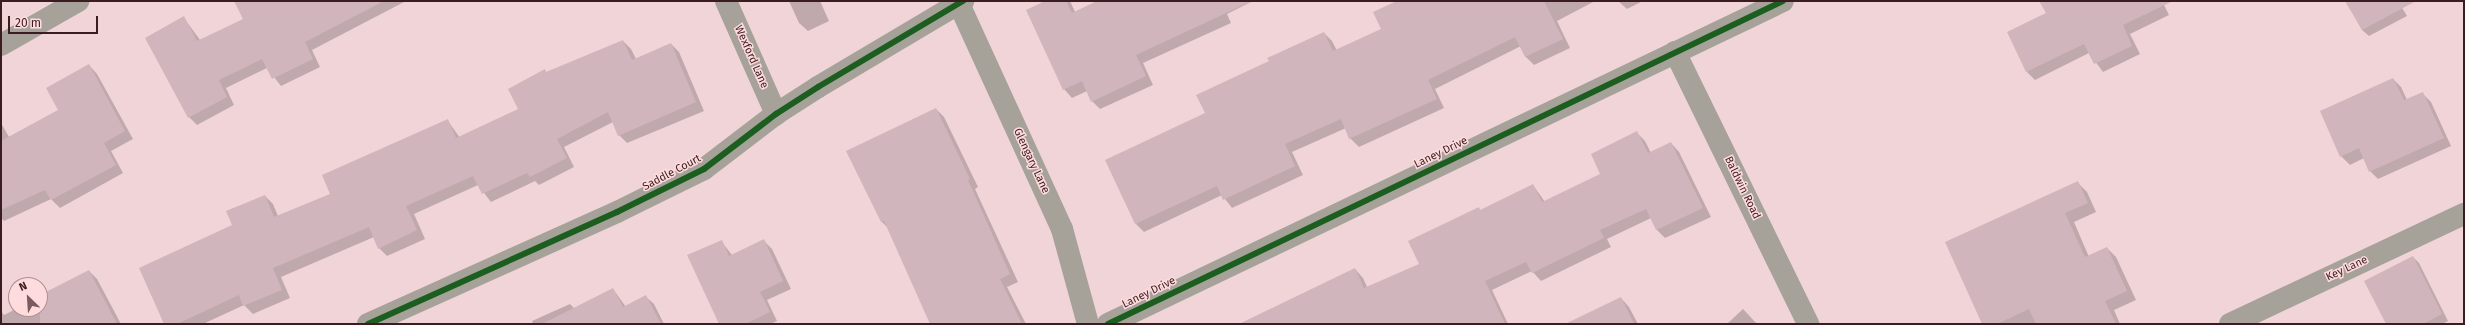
<!DOCTYPE html>
<style>
body{margin:0}
#map{position:relative;width:2465px;height:325px;overflow:hidden;background:#f0d4d7;font-family:"Fira Sans",sans-serif}
div>[style]{position:absolute}
[style*='--x']{left:calc(var(--x)*1px);top:calc(var(--y)*1px);width:calc(var(--w)*1px);rotate:calc(var(--a)*1deg)}
.shadow>*{inset:0;background:#0003}
.building>*{inset:0;background:#d0b5bd}
.minor>*{height:22px;margin:-11px;padding:0 11px;transform-origin:11px;border-radius:11px;background:#a6a199}
.cycleway>*{height:6px;margin:-3px;padding:0 3px;transform-origin:3px;border-radius:3px;background:#1b5e20}
span{translate:-50% -50%;white-space:nowrap;text-align:center;line-height:1.15;-webkit-text-stroke:3px #fedbdd;paint-order:stroke}
.street-label{font-size:11px;color:#3b1c20}
.frame{position:absolute;inset:0;border:2px solid #3b1c20;pointer-events:none}
.north{position:absolute;left:8px;top:277px;width:40px;height:40px;box-sizing:border-box;background:#fedbdd;border:1px solid #b08f91;border-radius:50%;rotate:335deg;font-size:11px;font-weight:700;line-height:16px;text-align:center;color:#3b1c20}
.north::after{content:'';display:block;margin:auto;width:14px;height:18px;background:#7a5c60;clip-path:polygon(50% 0,100% 100%,50% 72%,0 100%)}
.scale{position:absolute;left:8px;top:16px;width:90px;height:18px;box-sizing:border-box;border:2px solid #3b1c20;border-top:0;padding-left:5px;font-size:12px;line-height:14px;white-space:nowrap;color:#3b1c20;-webkit-text-stroke:3px #fedbdd;paint-order:stroke}
</style>
<div id="map">
<div class="shadow">
<div style="clip-path:polygon(235px 1px,406px 1px,312px 50px,320px 67px,281px 86px,267px 68px,226px 88px,234px 105px,197px 125px,189px 117px,184px 18px,200px 40px,244px 20px)"></div>
<div style="clip-path:polygon(789px 1px,820px 1px,829px 21px,808px 31px,799px 23px)"></div>
<div style="clip-path:polygon(1047px 1px,1070px 1px,1075px 12px,1099px 1px,1253px 1px,1227px 14px,1231px 23px,1143px 63px,1153px 85px,1100px 109px,1092px 101px,1087px 91px,1072px 98px,1064px 89px)"></div>
<div style="clip-path:polygon(1399px 1px,1595px 1px,1557px 21px,1570px 48px,1534px 65px,1526px 57px,1521px 46px,1435px 89px,1444px 108px,1359px 147px,1350px 138px,1346px 128px,1292px 152px,1303px 175px,1232px 208px,1222px 195px,1144px 232px,1136px 224px,1206px 114px,1270px 61px,1324px 33px,1332px 41px,1337px 51px,1383px 29px)"></div>
<div style="clip-path:polygon(1618px 1px,1643px 1px,1627px 9px)"></div>
<div style="clip-path:polygon(2041px 1px,2162px 1px,2169px 15px,2130px 34px,2140px 54px,2103px 72px,2089px 53px,2035px 80px,2027px 72px,2047px 14px)"></div>
<div style="clip-path:polygon(2347px 1px,2398px 1px,2407px 16px,2369px 36px,2362px 30px)"></div>
<div style="clip-path:polygon(623px 41px,631px 49px,636px 59px,671px 44px,679px 52px,704px 111px,627px 143px,619px 135px,613px 122px,564px 147px,574px 167px,539px 185px,535px 181px,491px 202px,478px 185px,414px 214px,425px 239px,387px 256px,379px 248px,374px 237px,281px 277px,290px 298px,253px 314px,244px 305px,203px 324px,165px 324px,233px 225px,265px 196px,273px 204px,278px 216px,331px 194px,448px 121px,460px 138px,519px 110px,545px 71px,547px 73px)"></div>
<div style="clip-path:polygon(89px 65px,97px 74px,133px 139px,111px 151px,123px 173px,60px 208px,51px 199px,4px 221px,1px 218px,1px 123px,9px 137px,59px 110px)"></div>
<div style="clip-path:polygon(2393px 79px,2401px 87px,2407px 100px,2422px 93px,2431px 102px,2451px 146px,2378px 179px,2370px 171px,2364px 158px,2350px 165px,2341px 156px,2321px 112px)"></div>
<div style="clip-path:polygon(936px 109px,944px 117px,978px 187px,975px 189px,1018px 282px,1007px 287px,1026px 324px,932px 324px,889px 229px,882px 222px,847px 152px)"></div>
<div style="clip-path:polygon(1637px 133px,1645px 141px,1651px 153px,1671px 143px,1679px 152px,1711px 217px,1665px 238px,1657px 230px,1651px 218px,1607px 239px,1611px 247px,1541px 281px,1532px 271px,1492px 290px,1508px 324px,1268px 324px,1355px 269px,1363px 278px,1367px 287px,1421px 265px,1479px 209px,1481px 211px,1533px 185px,1545px 202px,1602px 175px)"></div>
<div style="clip-path:polygon(2078px 183px,2087px 192px,2096px 212px,2074px 222px,2089px 257px,2107px 248px,2116px 257px,2136px 300px,2114px 310px,2120px 324px,1984px 324px)"></div>
<div style="clip-path:polygon(721px 241px,732px 255px,764px 241px,772px 249px,791px 289px,767px 300px,777px 321px,770px 324px,720px 324px)"></div>
<div style="clip-path:polygon(2413px 257px,2419px 263px,2448px 321px,2442px 324px,2387px 324px)"></div>
<div style="clip-path:polygon(89px 271px,97px 279px,121px 324px,1px 324px,1px 311px,4px 315px,16px 309px,40px 309px,40px 296px)"></div>
<div style="clip-path:polygon(613px 289px,626px 307px,646px 297px,654px 304px,664px 324px,533px 324px,532px 321px,570px 304px,575px 309px)"></div>
<div style="clip-path:polygon(1621px 298px,1629px 307px,1638px 324px,1567px 324px)"></div>
<div style="clip-path:polygon(1743px 309px,1757px 324px,1727px 324px)"></div>
</div>
<div class="building">
<div style="clip-path:polygon(234px 1px,384px 1px,305px 42px,313px 59px,272px 79px,262px 59px,219px 80px,227px 97px,188px 118px,145px 38px,184px 16px,197px 41px,243px 19px)"></div>
<div style="clip-path:polygon(1045px 1px,1066px 1px,1072px 13px,1097px 1px,1252px 1px,1136px 55px,1146px 76px,1091px 102px,1082px 81px,1063px 90px,1026px 10px)"></div>
<div style="clip-path:polygon(1397px 1px,1544px 1px,1563px 39px,1525px 57px,1515px 37px,1428px 80px,1437px 99px,1349px 139px,1341px 119px,1285px 144px,1295px 166px,1223px 200px,1217px 186px,1135px 224px,1105px 160px,1205px 113px,1196px 95px,1269px 61px,1267px 58px,1324px 32px,1333px 51px,1381px 29px,1373px 12px)"></div>
<div style="clip-path:polygon(2039px 1px,2173px 1px,2123px 25px,2132px 46px,2094px 64px,2084px 44px,2026px 72px,2007px 32px,2046px 13px)"></div>
<div style="clip-path:polygon(2345px 1px,2416px 1px,2362px 30px)"></div>
<div style="clip-path:polygon(623px 40px,632px 60px,671px 43px,696px 102px,618px 136px,608px 112px,557px 139px,567px 158px,530px 177px,527px 173px,482px 194px,473px 176px,406px 206px,417px 230px,378px 249px,369px 227px,273px 268px,282px 290px,243px 306px,239px 295px,177px 324px,164px 324px,139px 268px,232px 225px,226px 211px,265px 195px,274px 217px,330px 194px,322px 175px,448px 119px,456px 138px,518px 109px,508px 89px,545px 69px,546px 72px)"></div>
<div style="clip-path:polygon(89px 64px,125px 131px,104px 143px,116px 165px,51px 200px,45px 190px,1px 210px,1px 141px,58px 110px,46px 88px)"></div>
<div style="clip-path:polygon(2393px 78px,2404px 100px,2423px 92px,2444px 138px,2369px 172px,2359px 148px,2340px 157px,2320px 111px)"></div>
<div style="clip-path:polygon(936px 108px,970px 179px,968px 180px,1010px 274px,1000px 279px,1022px 324px,930px 324px,884px 221px,881px 222px,846px 151px)"></div>
<div style="clip-path:polygon(1637px 131px,1648px 153px,1671px 142px,1703px 208px,1656px 230px,1646px 209px,1600px 230px,1604px 238px,1532px 273px,1526px 262px,1485px 281px,1505px 324px,1239px 324px,1355px 268px,1364px 288px,1419px 264px,1408px 241px,1479px 207px,1480px 210px,1533px 184px,1542px 202px,1600px 174px,1591px 154px)"></div>
<div style="clip-path:polygon(2078px 181px,2088px 203px,2065px 213px,2085px 257px,2107px 247px,2127px 291px,2105px 301px,2116px 324px,2036px 324px,2029px 309px,1997px 324px,1982px 324px,1945px 242px)"></div>
<div style="clip-path:polygon(764px 239px,783px 281px,760px 292px,770px 312px,745px 324px,719px 324px,687px 255px,722px 240px,729px 256px)"></div>
<div style="clip-path:polygon(2413px 256px,2442px 314px,2423px 324px,2386px 324px,2364px 281px)"></div>
<div style="clip-path:polygon(89px 270px,117px 324px,40px 324px,40px 295px)"></div>
<div style="clip-path:polygon(613px 288px,623px 307px,646px 295px,661px 324px,542px 324px)"></div>
<div style="clip-path:polygon(1621px 297px,1634px 324px,1565px 324px)"></div>
</div>
<div class="minor">
<div style="--x:726;--y:1;--w:124;--a:66.1"></div>
<div style="--x:959;--y:4;--w:247;--a:65.4"></div>
<div style="--x:1062;--y:229;--w:98;--a:74.7"></div>
<div style="--x:1;--y:45;--w:89;--a:-29.7"></div>
<div style="--x:1675;--y:52;--w:303;--a:63.9"></div>
<div style="--x:368;--y:324;--w:273;--a:-24.2"></div>
<div style="--x:617;--y:212;--w:97;--a:-26.3"></div>
<div style="--x:704;--y:169;--w:91;--a:-37.4"></div>
<div style="--x:776;--y:114;--w:50;--a:-32.7"></div>
<div style="--x:818;--y:87;--w:169;--a:-30.7"></div>
<div style="--x:1108;--y:324;--w:748;--a:-25.57"></div>
<div style="--x:2230;--y:324;--w:259;--a:-25.2"></div>
</div>
<div class="cycleway">
<div style="--x:368;--y:324;--w:273;--a:-24.2"></div>
<div style="--x:617;--y:212;--w:97;--a:-26.3"></div>
<div style="--x:704;--y:169;--w:91;--a:-37.4"></div>
<div style="--x:776;--y:114;--w:50;--a:-32.7"></div>
<div style="--x:818;--y:87;--w:169;--a:-30.7"></div>
<div style="--x:1108;--y:324;--w:748;--a:-25.57"></div>
</div>
<div class="street-label">
<span style="left:751px;top:57px;rotate:66deg">Wexford Lane</span>
<span style="left:1441px;top:153px;rotate:-26deg">Laney Drive</span>
<span style="left:1031px;top:161px;rotate:65deg">Glengary Lane</span>
<span style="left:672px;top:173px;rotate:-28deg">Saddle Court</span>
<span style="left:1742px;top:188px;rotate:64deg">Baldwin Road</span>
<span style="left:2347px;top:269px;rotate:-25deg">Key Lane</span>
<span style="left:1149px;top:293px;rotate:-26deg">Laney Drive</span>
</div>
<div class="frame"></div>
<div class="north">N</div>
<div class="scale">20 m</div>
</div>
